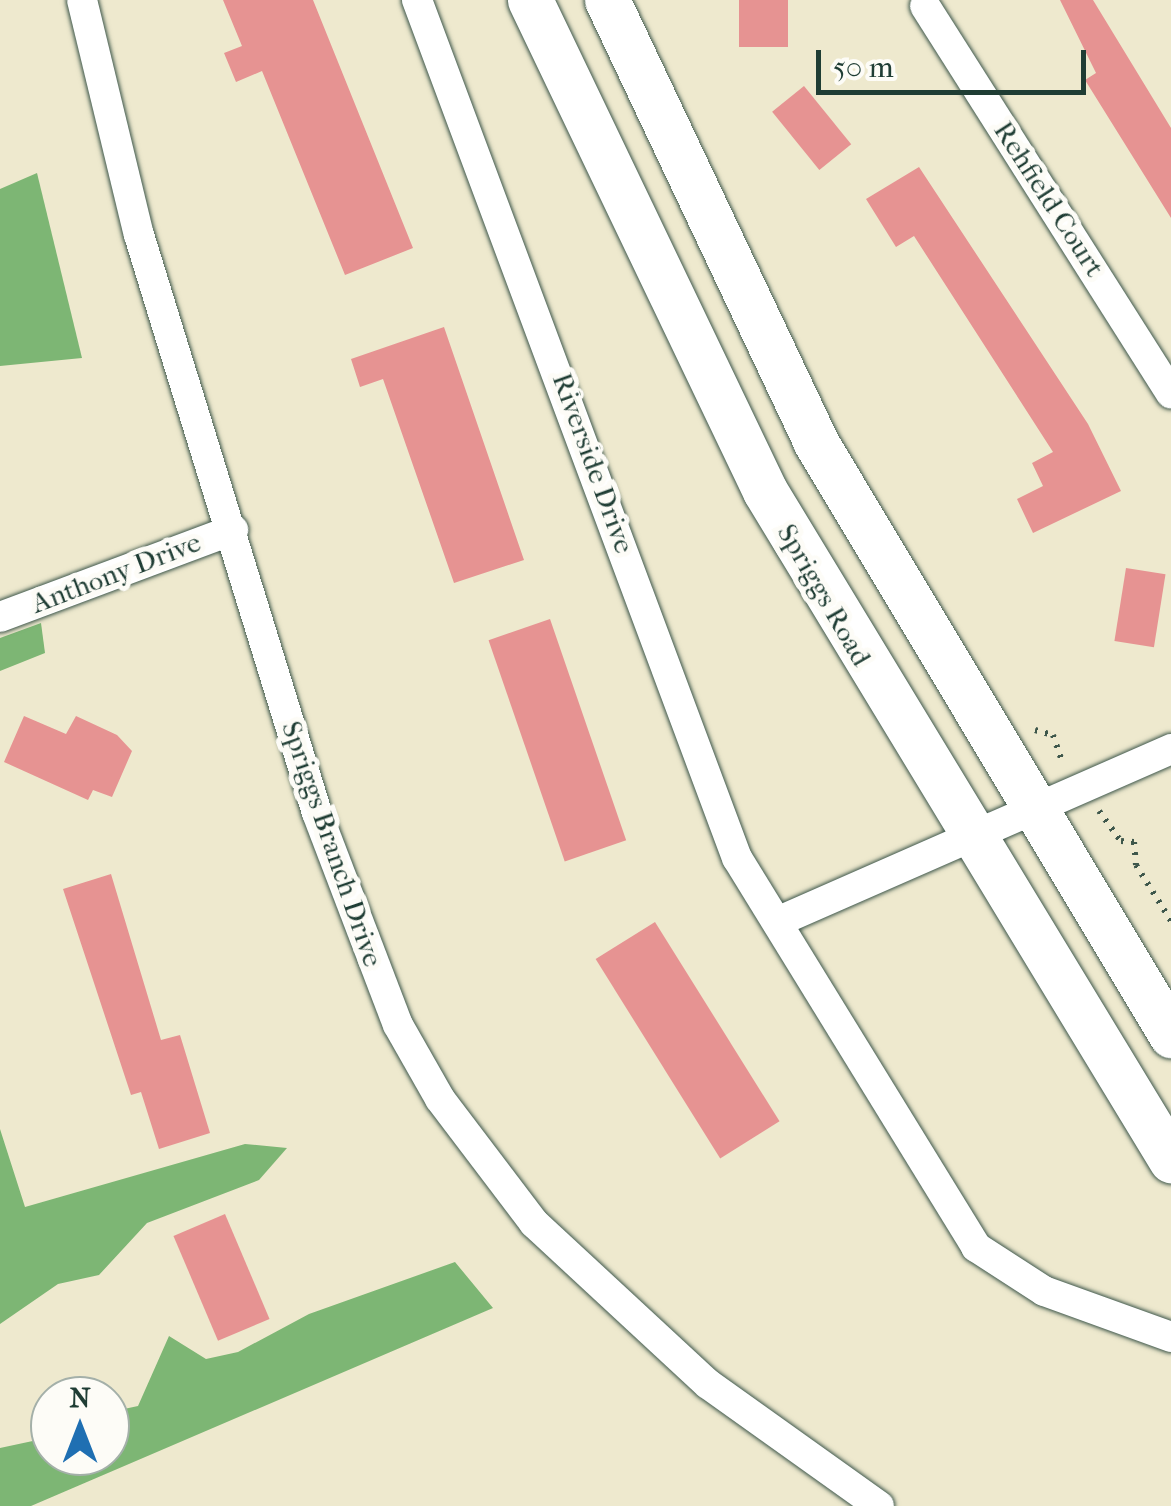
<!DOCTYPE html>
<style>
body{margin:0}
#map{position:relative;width:1171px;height:1506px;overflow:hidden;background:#eee9ce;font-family:"IM FELL French Canon",serif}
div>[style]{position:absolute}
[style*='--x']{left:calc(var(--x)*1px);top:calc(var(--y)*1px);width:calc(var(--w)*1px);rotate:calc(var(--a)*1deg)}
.forest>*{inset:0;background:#7db674}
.building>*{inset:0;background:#e69392;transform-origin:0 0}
.path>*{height:6px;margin-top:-3px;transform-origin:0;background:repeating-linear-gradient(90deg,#3e574b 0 2.5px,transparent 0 10.5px)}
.roads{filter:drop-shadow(0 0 2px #3e574b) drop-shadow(0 0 2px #3e574b)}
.minor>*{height:30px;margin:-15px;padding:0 15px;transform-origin:15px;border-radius:15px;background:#fff}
.secondary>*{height:45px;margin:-22.5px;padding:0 22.5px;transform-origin:22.5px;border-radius:22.5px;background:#fff}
span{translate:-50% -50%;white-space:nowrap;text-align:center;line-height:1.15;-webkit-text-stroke:10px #fdfcf7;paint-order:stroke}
.street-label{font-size:28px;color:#1f3d34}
.north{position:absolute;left:30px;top:1376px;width:100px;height:100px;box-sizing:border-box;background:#fdfcf7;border:2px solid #a4b0a9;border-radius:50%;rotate:0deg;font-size:28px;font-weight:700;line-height:40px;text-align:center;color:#1f3d34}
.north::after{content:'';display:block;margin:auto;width:35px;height:45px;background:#1f6fb2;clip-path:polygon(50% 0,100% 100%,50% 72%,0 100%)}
.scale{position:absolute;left:816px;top:50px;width:270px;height:45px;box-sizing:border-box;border:5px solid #1f3d34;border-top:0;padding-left:12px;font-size:30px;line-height:35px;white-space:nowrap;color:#1f3d34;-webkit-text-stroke:8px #fdfcf7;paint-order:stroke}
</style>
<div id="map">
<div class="forest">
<div style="clip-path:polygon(37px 173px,82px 358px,0 366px,0 189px)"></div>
<div style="clip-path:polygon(41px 623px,45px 653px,0 671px,0 638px)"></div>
<div style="clip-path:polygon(0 1129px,25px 1207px,245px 1144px,287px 1148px,259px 1180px,147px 1223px,99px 1275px,58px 1284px,0 1324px)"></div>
<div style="clip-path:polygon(455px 1262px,493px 1308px,31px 1506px,0 1506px,0 1448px,42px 1439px,48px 1415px,50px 1456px,110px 1456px,110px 1412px,138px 1406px,169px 1336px,206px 1359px,238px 1352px,309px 1314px)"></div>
</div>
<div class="building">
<div style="clip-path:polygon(223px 0,313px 0,413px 248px,345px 275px,262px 71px,236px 82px,224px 53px,242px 46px)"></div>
<div style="left:739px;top:0;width:49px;height:47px"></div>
<div style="clip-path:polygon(1060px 0,1093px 0,1171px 128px,1171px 218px,1085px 80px,1096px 73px)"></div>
<div style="left:804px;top:86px;width:75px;height:41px;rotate:51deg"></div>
<div style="clip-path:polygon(919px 167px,1088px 424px,1121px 491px,1033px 533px,1017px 499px,1043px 486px,1032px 463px,1053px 452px,914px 236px,896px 247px,866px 199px)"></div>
<div style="clip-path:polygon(444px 327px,524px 560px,454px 583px,383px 379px,360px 387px,351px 359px)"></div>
<div style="left:1126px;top:568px;width:40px;height:74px;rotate:9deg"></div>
<div style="left:550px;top:619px;width:234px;height:65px;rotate:71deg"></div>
<div style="clip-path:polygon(24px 716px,66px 734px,76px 716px,117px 735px,132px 751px,112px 797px,93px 790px,88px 800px,4px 762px)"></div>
<div style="clip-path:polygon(111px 874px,161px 1040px,180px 1035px,210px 1133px,159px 1149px,141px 1092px,131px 1095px,63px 889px)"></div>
<div style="left:655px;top:922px;width:235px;height:70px;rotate:58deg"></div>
<div style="left:225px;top:1214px;width:114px;height:56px;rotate:67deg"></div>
</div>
<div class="path">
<div style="--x:1035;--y:730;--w:19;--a:16"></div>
<div style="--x:1053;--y:735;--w:28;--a:71"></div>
<div style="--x:1099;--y:811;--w:37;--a:54"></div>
<div style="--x:1121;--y:841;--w:13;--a:4"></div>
<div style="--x:1134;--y:842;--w:23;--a:85"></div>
<div style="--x:1136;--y:865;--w:66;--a:58"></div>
</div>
<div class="roads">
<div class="minor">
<div style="--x:82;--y:0;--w:242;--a:76.4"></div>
<div style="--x:139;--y:235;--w:605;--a:72.88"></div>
<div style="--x:317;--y:813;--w:227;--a:69.1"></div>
<div style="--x:398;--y:1025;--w:85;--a:60.4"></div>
<div style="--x:440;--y:1099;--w:156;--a:52.8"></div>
<div style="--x:534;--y:1223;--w:237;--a:42.8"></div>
<div style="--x:708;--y:1384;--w:210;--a:35.5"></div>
<div style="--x:417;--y:0;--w:916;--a:69.55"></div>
<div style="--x:737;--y:858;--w:457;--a:58.4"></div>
<div style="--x:976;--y:1247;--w:81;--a:32.9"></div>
<div style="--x:1044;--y:1291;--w:135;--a:19.9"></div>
<div style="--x:925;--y:6;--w:459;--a:57.6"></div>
<div style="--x:0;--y:617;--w:249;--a:-20.5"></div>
<div style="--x:777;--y:922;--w:430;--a:-23.7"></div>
</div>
<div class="secondary">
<div style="--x:530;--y:0;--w:544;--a:64.42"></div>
<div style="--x:765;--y:491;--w:783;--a:58.75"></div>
<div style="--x:607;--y:0;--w:488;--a:64.7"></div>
<div style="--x:815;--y:441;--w:693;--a:59.06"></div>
</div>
</div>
<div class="street-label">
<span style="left:1049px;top:199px;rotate:57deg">Rehfield Court</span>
<span style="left:593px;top:463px;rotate:70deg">Riverside Drive</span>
<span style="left:116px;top:573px;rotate:-21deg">Anthony Drive</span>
<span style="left:824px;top:595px;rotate:60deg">Spriggs Road</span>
<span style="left:332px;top:844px;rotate:71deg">Spriggs Branch Drive</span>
</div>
<div class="north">N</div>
<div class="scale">50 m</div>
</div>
